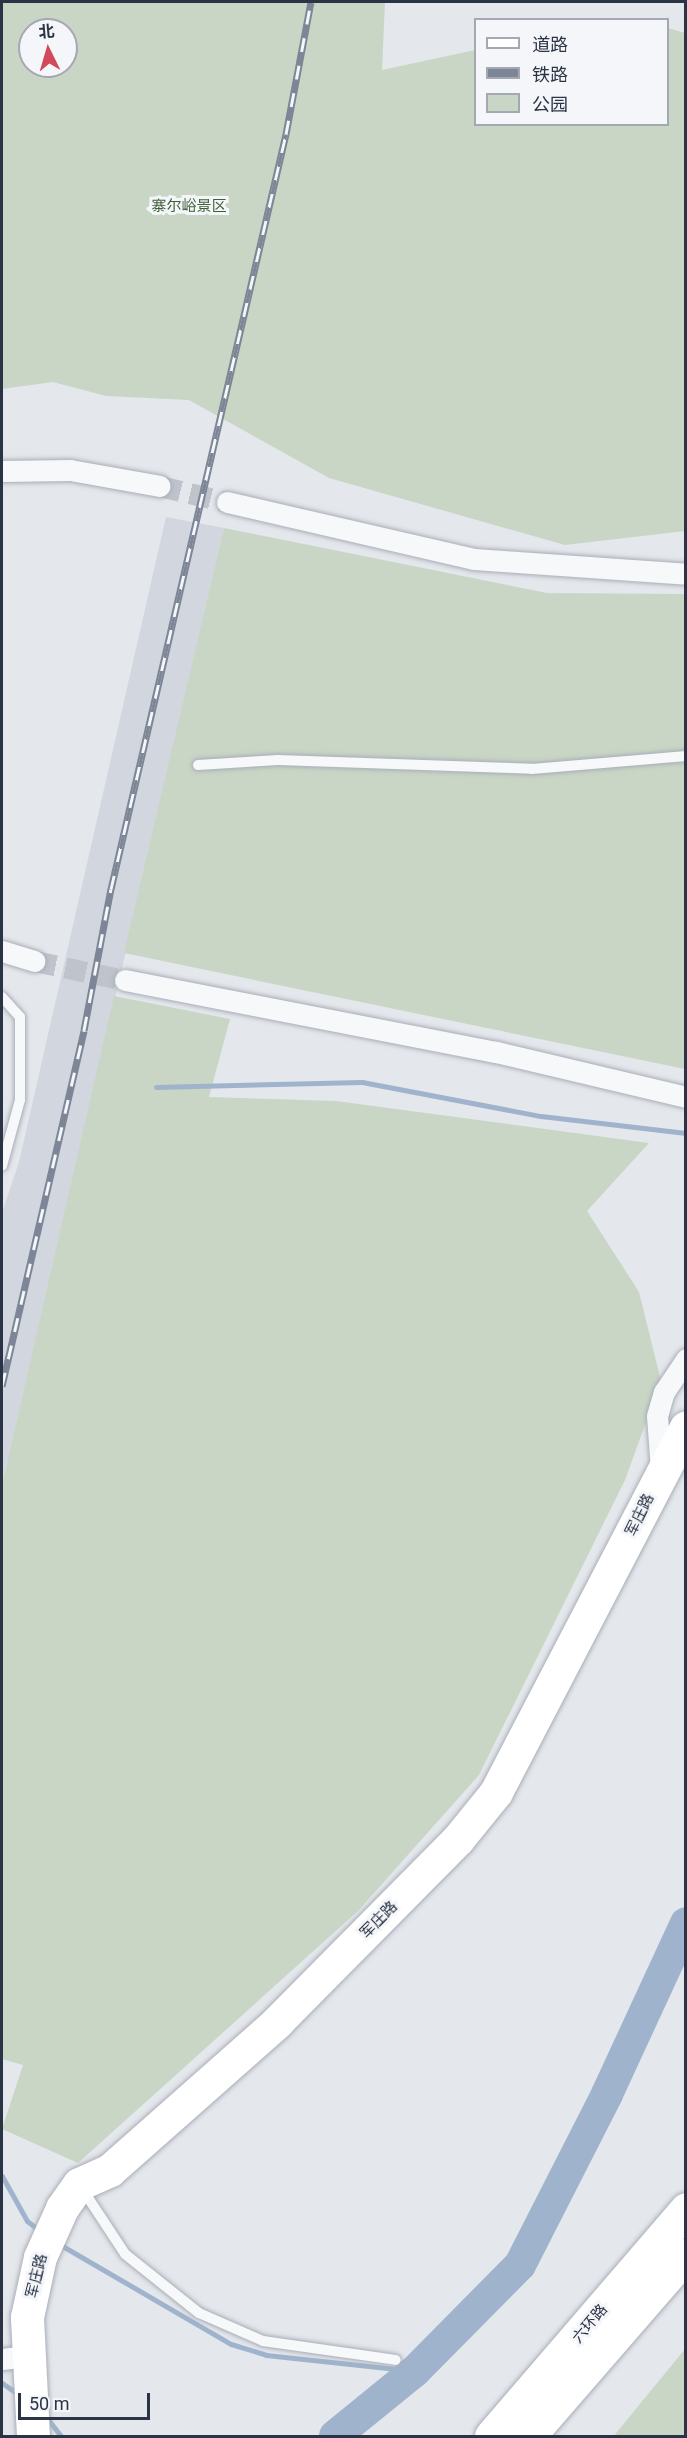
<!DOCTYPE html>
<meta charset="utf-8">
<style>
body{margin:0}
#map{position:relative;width:687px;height:2438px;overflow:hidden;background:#e4e7ec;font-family:Roboto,"Noto Sans SC",sans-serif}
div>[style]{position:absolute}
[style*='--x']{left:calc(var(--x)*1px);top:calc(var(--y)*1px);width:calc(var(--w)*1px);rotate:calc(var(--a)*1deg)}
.built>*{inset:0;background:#d2d6de}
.green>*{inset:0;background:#c9d6c5}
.stream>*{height:5px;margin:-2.5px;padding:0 2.5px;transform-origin:2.5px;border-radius:2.5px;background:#9fb4cc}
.river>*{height:32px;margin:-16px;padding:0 16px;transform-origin:16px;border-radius:16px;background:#9fb4cc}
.street-tunnel>*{height:21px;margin-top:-10.5px;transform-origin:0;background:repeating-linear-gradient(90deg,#bfc3cb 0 21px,transparent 0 31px)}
.roads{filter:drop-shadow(0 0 2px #a9aeb7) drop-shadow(0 0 2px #a9aeb7)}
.lane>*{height:10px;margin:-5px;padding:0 5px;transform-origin:5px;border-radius:5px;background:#f7f8fa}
.street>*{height:21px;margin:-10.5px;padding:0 10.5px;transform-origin:10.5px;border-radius:10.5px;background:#f7f8fa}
.primary>*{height:33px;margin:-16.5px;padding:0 16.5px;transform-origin:16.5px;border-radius:16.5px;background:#fff}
.highway>*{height:33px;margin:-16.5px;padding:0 16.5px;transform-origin:16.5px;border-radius:16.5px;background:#fff}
.rail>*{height:7px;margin-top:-3.5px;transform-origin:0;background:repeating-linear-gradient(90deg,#f4f6f9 0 14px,#7d8696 0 28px);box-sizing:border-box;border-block:2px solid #7d8696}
span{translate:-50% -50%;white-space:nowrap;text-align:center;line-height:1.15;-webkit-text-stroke:6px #f4f6f9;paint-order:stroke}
.park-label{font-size:15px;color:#3f6138}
.street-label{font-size:15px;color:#2b3445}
.frame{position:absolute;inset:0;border:3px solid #2b3445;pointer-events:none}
.legend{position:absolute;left:474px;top:18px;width:195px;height:108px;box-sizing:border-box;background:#f4f6f9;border:2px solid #a4a8b1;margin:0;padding:8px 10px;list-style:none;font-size:18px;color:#2b3445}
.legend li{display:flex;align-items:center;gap:12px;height:30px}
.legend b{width:30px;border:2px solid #a4a8b1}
.north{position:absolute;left:18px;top:18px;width:60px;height:60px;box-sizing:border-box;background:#f4f6f9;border:2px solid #a4a8b1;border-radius:50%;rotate:355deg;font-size:16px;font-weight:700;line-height:24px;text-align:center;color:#2b3445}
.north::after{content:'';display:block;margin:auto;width:21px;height:27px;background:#d1495b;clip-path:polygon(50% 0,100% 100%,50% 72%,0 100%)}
.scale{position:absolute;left:18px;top:2393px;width:132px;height:27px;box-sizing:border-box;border:3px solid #2b3445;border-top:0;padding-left:8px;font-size:18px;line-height:21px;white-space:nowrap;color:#2b3445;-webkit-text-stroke:4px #f4f6f9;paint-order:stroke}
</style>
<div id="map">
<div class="built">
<div style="clip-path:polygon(166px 517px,224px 528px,2px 1485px,2px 1213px,19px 1162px)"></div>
</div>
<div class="green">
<div style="clip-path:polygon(evenodd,2px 2px,385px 2px,382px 70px,475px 50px,476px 124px,668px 124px,668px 28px,685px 33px,685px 531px,565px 545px,329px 478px,189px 400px,106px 396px,53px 382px,2px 389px,2px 2px,30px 30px,66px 30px,66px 66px,30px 66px,30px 30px)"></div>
<div style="clip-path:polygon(224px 528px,547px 593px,685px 594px,685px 1069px,124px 953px)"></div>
<div style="clip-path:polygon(114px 996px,230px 1019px,209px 1097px,336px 1101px,649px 1143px,587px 1211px,639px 1292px,661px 1381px,625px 1480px,479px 1775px,358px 1911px,78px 2163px,2px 2129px,23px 2065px,2px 2059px,2px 1485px)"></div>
<div style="clip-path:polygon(685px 2349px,685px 2436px,614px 2436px,617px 2432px)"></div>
</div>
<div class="stream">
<div style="--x:156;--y:1087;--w:206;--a:-1.4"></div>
<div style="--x:362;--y:1082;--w:182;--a:10.8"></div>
<div style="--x:541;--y:1116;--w:146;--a:6.7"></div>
<div style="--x:2;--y:2176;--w:51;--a:60.9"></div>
<div style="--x:27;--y:2221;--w:15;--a:37"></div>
<div style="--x:59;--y:2244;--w:199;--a:30.2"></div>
<div style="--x:231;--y:2344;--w:37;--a:17"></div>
<div style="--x:266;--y:2355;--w:150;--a:6.1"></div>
<div style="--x:2;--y:2383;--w:19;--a:35"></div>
<div style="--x:46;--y:2417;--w:24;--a:52"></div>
</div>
<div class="river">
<div style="--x:335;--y:2436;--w:103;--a:-39.1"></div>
<div style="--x:415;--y:2371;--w:149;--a:-45.3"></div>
<div style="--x:520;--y:2265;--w:192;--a:-63"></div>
<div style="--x:607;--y:2094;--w:188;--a:-65.2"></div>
</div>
<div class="street-tunnel">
<div style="--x:160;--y:486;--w:69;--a:13.4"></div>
<div style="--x:35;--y:961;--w:92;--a:11.9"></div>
</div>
<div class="roads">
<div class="lane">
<div style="--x:198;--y:765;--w:80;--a:-3.6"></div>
<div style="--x:278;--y:760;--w:254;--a:2"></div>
<div style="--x:532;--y:769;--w:155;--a:-4.8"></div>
<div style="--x:2;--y:997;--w:27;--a:48"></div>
<div style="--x:20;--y:1017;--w:83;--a:90"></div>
<div style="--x:20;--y:1100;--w:68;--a:105.3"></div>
<div style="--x:81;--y:2187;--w:80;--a:56.7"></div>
<div style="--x:125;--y:2254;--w:95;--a:38.6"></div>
<div style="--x:199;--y:2313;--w:70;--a:23.6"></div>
<div style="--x:263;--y:2341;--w:134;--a:8.1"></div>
</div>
<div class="street">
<div style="--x:2;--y:471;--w:68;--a:-0.8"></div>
<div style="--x:70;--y:470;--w:91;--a:10.1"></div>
<div style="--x:227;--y:502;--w:253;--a:13"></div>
<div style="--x:474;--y:559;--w:213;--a:4"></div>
<div style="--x:2;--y:951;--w:34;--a:17"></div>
<div style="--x:125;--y:980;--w:378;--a:11"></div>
<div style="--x:496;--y:1052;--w:195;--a:13.3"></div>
<div style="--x:661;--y:1470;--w:54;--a:-94.2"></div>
<div style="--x:657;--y:1416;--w:25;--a:-74"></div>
<div style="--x:664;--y:1392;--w:40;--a:-56"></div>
<div style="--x:2;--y:2359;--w:25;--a:-7"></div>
</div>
<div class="primary">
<div style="--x:33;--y:2436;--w:119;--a:-92.9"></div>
<div style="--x:27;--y:2317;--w:61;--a:-77.8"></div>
<div style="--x:40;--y:2257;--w:54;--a:-65.8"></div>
<div style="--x:62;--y:2208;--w:29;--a:-55"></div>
<div style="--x:79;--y:2184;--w:34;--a:-24"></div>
<div style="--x:110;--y:2170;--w:223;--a:-41.5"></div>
<div style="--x:277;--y:2022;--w:257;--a:-45.3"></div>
<div style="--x:458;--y:1839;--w:60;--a:-51"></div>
<div style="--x:496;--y:1792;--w:411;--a:-62.5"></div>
</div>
<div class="highway">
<div style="--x:491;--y:2436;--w:299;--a:-49.3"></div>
<div style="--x:529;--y:2436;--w:240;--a:-49.1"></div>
</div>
</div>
<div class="rail">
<div style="--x:2;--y:1386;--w:365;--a:-77"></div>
<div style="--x:84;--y:1030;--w:144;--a:-79.2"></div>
<div style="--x:111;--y:889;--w:775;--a:-76.95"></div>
<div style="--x:286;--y:134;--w:134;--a:-79.3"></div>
</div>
<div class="park-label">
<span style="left:189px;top:207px">寨尔峪景区</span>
</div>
<div class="street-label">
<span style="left:640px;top:1515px;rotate:-64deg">军庄路</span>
<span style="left:379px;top:1920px;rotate:-45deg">军庄路</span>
<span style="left:37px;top:2276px;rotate:-76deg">军庄路</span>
<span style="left:590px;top:2324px;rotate:-50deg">六环路</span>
</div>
<div class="frame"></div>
<ul class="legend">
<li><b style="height:8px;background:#fff"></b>道路</li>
<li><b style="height:8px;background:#7d8696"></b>铁路</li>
<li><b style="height:16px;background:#c9d6c5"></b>公园</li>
</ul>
<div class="north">北</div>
<div class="scale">50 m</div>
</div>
